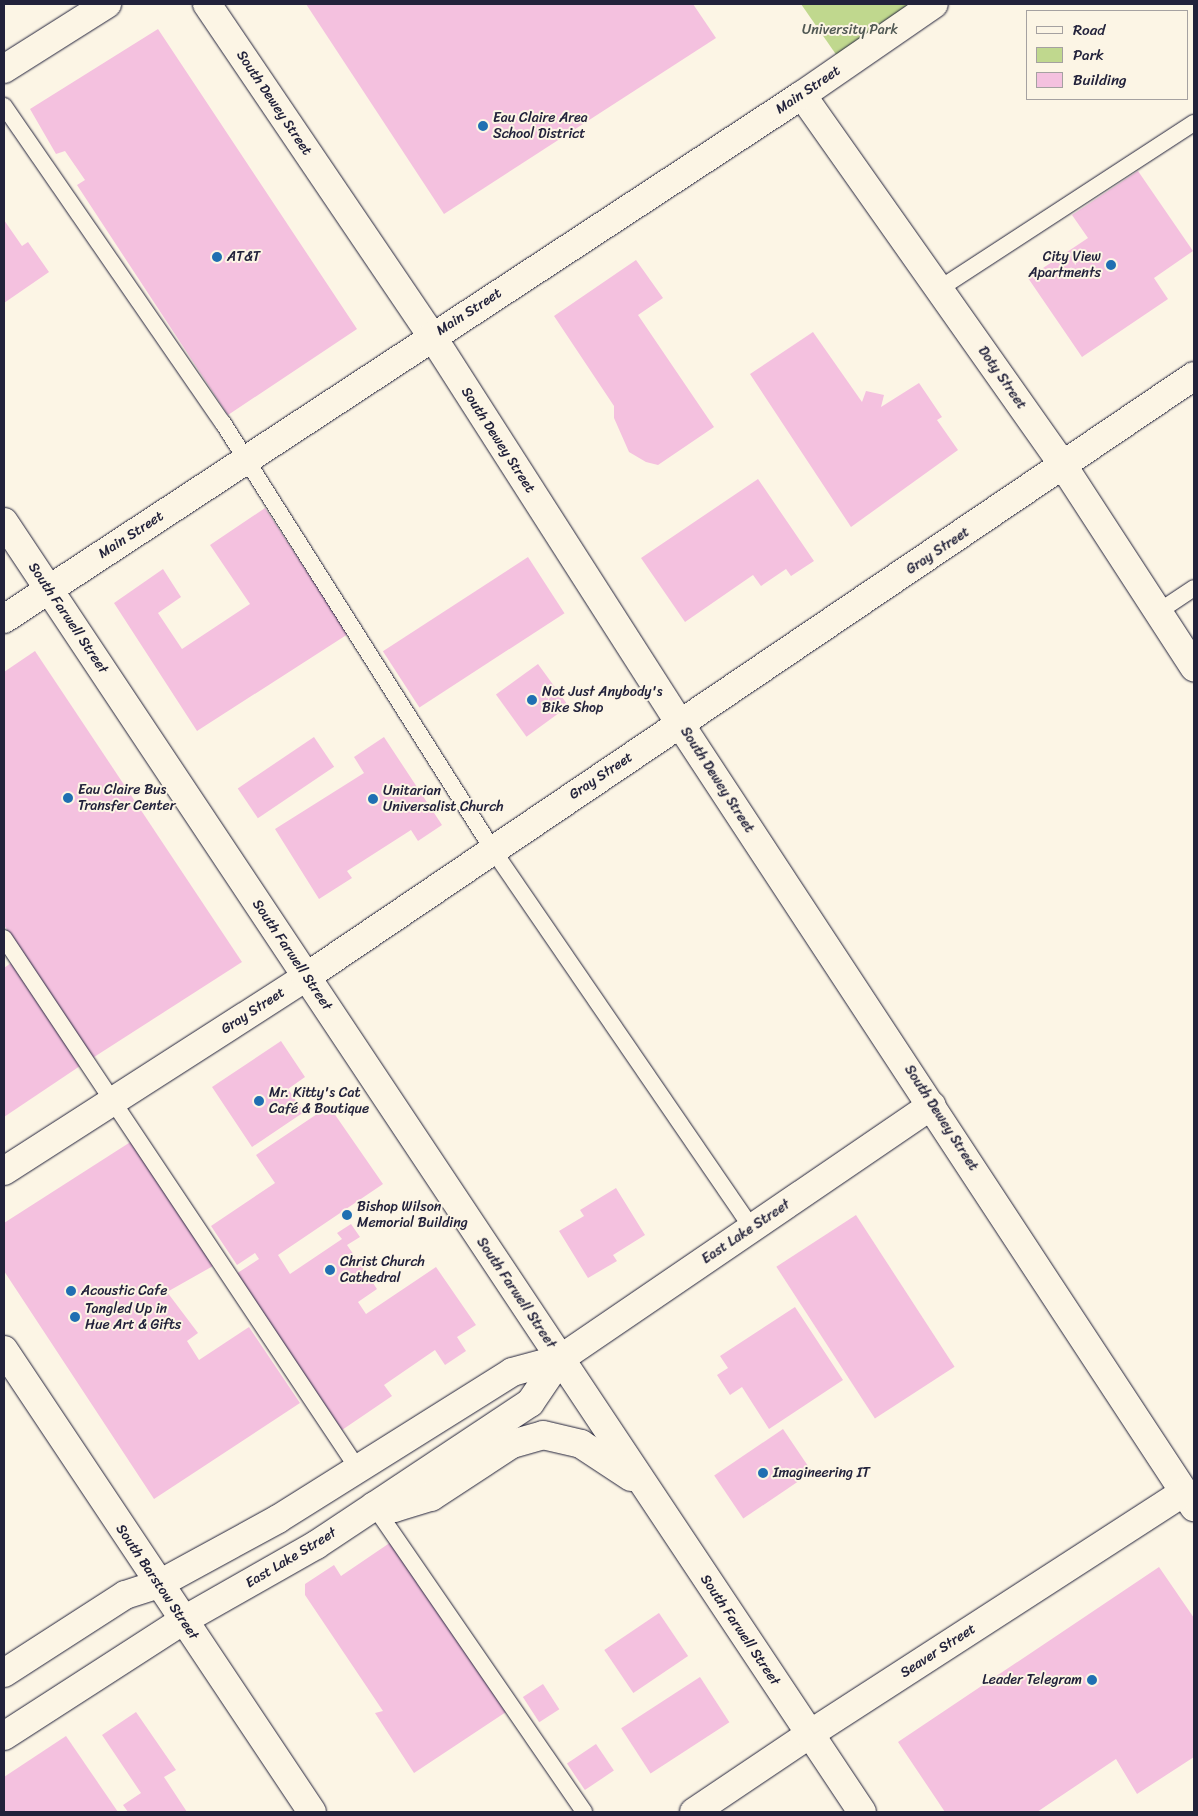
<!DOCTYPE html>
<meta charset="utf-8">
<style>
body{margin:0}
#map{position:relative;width:1198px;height:1816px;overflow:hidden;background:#fcf5e5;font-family:Sriracha,sans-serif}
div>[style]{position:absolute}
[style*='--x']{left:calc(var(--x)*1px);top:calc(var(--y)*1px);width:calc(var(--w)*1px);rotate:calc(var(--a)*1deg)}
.green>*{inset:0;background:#c0d88e}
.building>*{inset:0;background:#f4c1df;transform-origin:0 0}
.roads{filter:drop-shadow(0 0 1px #22223b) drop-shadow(0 0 1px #22223b)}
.service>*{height:16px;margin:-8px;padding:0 8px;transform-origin:8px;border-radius:8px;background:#fcf5e5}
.minor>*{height:28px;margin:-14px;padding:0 14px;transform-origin:14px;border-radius:14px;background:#fcf5e5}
.tertiary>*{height:28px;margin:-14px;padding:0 14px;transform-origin:14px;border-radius:14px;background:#fcf5e5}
.secondary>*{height:28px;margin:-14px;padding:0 14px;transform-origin:14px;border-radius:14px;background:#fcf5e5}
.dots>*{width:14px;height:14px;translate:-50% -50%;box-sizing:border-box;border:2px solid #fcf5e5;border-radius:50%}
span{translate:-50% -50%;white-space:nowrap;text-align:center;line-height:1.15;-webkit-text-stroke:4px #fcf5e5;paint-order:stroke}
.park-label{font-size:14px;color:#515954}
.street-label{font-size:14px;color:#22223b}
.poi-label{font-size:14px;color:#22223b}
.left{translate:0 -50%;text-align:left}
.right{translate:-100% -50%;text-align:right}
.frame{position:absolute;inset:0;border:5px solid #22223b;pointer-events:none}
.legend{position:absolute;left:1026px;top:10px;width:162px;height:90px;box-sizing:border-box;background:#fcf5e5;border:1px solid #a5a1a1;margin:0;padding:6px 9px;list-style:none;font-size:15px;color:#22223b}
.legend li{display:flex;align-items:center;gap:10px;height:25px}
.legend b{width:25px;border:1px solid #a5a1a1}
</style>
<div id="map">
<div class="green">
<div style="clip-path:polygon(801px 4px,934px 4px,844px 66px)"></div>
</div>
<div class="building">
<div style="clip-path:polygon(306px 4px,693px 4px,716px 38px,444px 214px)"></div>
<div style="clip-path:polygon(158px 29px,357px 329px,228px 415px,77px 185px,85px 180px,65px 151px,56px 154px,30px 109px)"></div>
<div style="clip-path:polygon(1138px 171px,1193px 251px,1154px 278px,1168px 299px,1082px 357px,1028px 278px,1088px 238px,1072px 215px)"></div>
<div style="clip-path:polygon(4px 220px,22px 246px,28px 242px,49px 272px,4px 303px)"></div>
<div style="clip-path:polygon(636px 260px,663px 298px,638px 315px,714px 427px,658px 465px,646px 462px,629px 452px,614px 418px,614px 406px,554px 316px)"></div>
<div style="clip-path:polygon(813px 332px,862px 402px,866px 391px,884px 395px,881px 407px,919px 383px,942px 417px,937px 420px,958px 450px,851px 527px,750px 374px)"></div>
<div style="clip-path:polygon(758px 479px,814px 561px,791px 576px,786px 569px,761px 586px,753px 575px,685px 622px,641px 558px)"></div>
<div style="clip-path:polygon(265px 508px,348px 634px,197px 731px,114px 603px,163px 569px,181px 597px,158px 613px,182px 649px,250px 604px,210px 545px)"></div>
<div style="left:528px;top:557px;width:67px;height:173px;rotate:57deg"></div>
<div style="clip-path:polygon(35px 651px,242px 962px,91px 1059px,4px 925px,4px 672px)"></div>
<div style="left:538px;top:664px;width:52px;height:52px;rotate:54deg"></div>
<div style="left:314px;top:737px;width:36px;height:92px;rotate:56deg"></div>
<div style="clip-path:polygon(384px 737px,442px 825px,418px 841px,411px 830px,347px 871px,352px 878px,319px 899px,275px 829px,364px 773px,354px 757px)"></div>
<div style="clip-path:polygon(11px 963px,80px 1066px,4px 1117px,4px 968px)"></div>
<div style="clip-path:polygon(281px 1041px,305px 1077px,288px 1089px,304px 1112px,252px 1147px,212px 1087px)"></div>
<div style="clip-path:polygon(329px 1106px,383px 1184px,278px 1255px,290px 1274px,342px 1239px,337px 1233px,351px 1224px,360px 1237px,347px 1245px,377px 1289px,358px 1302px,366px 1314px,436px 1267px,476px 1325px,457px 1337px,466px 1351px,445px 1365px,435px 1350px,384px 1385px,392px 1396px,342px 1430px,236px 1274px,259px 1259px,255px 1253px,237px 1265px,211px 1226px,275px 1183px,256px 1155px)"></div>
<div style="clip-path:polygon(132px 1141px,213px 1266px,167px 1292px,198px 1333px,187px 1341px,199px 1360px,249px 1327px,300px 1403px,154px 1499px,4px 1271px,4px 1223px)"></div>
<div style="clip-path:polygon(616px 1188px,645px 1235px,613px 1255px,617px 1261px,588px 1278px,559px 1231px,584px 1216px,580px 1210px)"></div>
<div style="left:856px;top:1215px;width:181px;height:95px;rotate:57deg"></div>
<div style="clip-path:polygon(795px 1307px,843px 1380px,769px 1429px,742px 1387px,730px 1395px,717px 1375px,728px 1368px,720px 1356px)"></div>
<div style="left:783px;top:1429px;width:52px;height:83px;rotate:56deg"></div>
<div style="clip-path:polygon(394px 1540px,506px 1712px,414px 1773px,375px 1713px,383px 1711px,305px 1595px,305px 1584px,334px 1565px,341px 1576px)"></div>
<div style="clip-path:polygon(1159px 1567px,1194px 1618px,1194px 1757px,1137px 1794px,1116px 1759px,1037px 1812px,945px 1812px,898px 1742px)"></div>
<div style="left:659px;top:1613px;width:52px;height:66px;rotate:56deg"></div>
<div style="left:700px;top:1677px;width:54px;height:94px;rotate:57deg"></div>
<div style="left:543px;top:1684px;width:30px;height:24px;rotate:57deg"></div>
<div style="clip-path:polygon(136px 1712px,176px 1770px,164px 1777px,187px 1812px,128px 1812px,123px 1805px,141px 1793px,102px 1735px)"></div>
<div style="clip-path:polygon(66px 1736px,118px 1812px,4px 1812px,4px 1777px)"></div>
<div style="left:596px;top:1744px;width:32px;height:35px;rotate:56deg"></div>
</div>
<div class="roads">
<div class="service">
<div style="--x:4;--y:106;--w:385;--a:55.4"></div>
<div style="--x:223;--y:423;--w:505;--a:57.69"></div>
<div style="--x:493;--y:850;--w:458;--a:55.6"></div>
<div style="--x:939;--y:289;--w:304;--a:-33.1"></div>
<div style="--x:1158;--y:612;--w:43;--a:-33.7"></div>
<div style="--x:4;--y:938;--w:638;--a:56.31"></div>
<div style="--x:374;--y:1506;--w:371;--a:55.5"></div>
</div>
<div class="minor">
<div style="--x:207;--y:4;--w:401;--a:55.9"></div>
<div style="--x:432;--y:336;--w:460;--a:57.4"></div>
<div style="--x:680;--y:724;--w:937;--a:56.72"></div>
<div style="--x:4;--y:69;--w:122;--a:-32.3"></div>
<div style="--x:802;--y:95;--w:455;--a:54.8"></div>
<div style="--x:1064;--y:467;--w:239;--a:57"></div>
<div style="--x:4;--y:1171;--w:359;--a:-32.7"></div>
<div style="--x:306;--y:977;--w:1072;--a:-34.09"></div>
<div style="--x:560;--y:1359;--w:450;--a:-34.3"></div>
<div style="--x:694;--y:1812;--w:140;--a:-33.9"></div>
<div style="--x:810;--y:1734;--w:445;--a:-32.9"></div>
</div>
<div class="tertiary">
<div style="--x:4;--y:619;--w:955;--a:-33.29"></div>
<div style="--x:802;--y:95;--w:160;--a:-34.6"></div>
<div style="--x:4;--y:1350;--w:555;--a:56.31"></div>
<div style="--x:4;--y:1673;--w:144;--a:-32.8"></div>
<div style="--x:125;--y:1595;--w:36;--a:-18"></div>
<div style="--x:159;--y:1584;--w:136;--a:-28.6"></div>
<div style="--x:278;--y:1519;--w:276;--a:-32.1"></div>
<div style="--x:512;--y:1372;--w:50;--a:-15.2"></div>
<div style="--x:4;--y:1736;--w:214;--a:-32.8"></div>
<div style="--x:184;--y:1620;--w:152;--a:-29.6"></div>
<div style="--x:316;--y:1545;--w:257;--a:-33.6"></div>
<div style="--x:530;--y:1403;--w:53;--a:-55.7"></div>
</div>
<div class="secondary">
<div style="--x:4;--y:522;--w:1549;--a:56.37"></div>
<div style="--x:374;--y:1506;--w:20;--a:6"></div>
<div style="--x:394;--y:1508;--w:39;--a:-17"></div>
<div style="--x:431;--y:1497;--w:97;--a:-33.2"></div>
<div style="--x:512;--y:1444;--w:32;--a:-16"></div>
<div style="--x:543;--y:1435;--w:39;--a:13"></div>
<div style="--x:581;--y:1444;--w:60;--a:33.4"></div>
</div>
</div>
<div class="dots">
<div style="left:483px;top:126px;background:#1f6fb2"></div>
<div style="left:217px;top:257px;background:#1f6fb2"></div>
<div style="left:1111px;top:265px;background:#1f6fb2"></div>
<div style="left:532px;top:700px;background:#1f6fb2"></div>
<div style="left:68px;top:798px;background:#1f6fb2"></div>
<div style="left:373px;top:799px;background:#1f6fb2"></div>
<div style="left:259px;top:1101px;background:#1f6fb2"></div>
<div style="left:347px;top:1215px;background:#1f6fb2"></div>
<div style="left:330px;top:1270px;background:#1f6fb2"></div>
<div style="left:71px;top:1291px;background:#1f6fb2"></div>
<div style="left:75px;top:1317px;background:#1f6fb2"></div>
<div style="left:763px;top:1473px;background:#1f6fb2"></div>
<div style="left:1092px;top:1680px;background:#1f6fb2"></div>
</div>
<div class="park-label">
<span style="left:850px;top:30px">University Park</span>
</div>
<div class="street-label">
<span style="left:808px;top:90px;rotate:-34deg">Main Street</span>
<span style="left:274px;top:103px;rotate:56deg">South Dewey Street</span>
<span style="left:469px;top:312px;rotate:-33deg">Main Street</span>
<span style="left:1002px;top:378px;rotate:55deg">Doty Street</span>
<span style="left:498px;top:440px;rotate:57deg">South Dewey Street</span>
<span style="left:131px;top:535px;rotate:-33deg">Main Street</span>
<span style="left:938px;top:551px;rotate:-34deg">Gray Street</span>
<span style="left:68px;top:618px;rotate:56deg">South Farwell Street</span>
<span style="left:601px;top:776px;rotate:-34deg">Gray Street</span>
<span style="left:717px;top:780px;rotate:57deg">South Dewey Street</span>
<span style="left:292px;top:955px;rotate:56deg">South Farwell Street</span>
<span style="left:253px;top:1011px;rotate:-33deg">Gray Street</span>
<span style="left:941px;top:1118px;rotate:57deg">South Dewey Street</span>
<span style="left:746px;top:1232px;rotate:-34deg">East Lake Street</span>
<span style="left:516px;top:1293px;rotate:56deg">South Farwell Street</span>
<span style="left:291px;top:1558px;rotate:-31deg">East Lake Street</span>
<span style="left:157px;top:1582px;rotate:56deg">South Barstow Street</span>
<span style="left:740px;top:1630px;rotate:56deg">South Farwell Street</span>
<span style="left:938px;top:1651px;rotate:-33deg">Seaver Street</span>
</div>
<div class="poi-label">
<span class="left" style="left:493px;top:126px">Eau Claire Area<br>School District</span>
<span class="left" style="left:227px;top:257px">AT&amp;T</span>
<span class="right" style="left:1101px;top:265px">City View<br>Apartments</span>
<span class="left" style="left:542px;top:700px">Not Just Anybody's<br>Bike Shop</span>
<span class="left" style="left:78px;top:798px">Eau Claire Bus<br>Transfer Center</span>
<span class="left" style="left:383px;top:799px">Unitarian<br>Universalist Church</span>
<span class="left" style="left:269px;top:1101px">Mr. Kitty's Cat<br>Café &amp; Boutique</span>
<span class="left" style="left:357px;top:1215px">Bishop Wilson<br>Memorial Building</span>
<span class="left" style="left:340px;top:1270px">Christ Church<br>Cathedral</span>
<span class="left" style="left:81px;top:1291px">Acoustic Cafe</span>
<span class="left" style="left:85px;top:1317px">Tangled Up in<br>Hue Art &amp; Gifts</span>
<span class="left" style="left:773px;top:1473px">Imagineering IT</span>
<span class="right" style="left:1082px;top:1680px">Leader Telegram</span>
</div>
<div class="frame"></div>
<ul class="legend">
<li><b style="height:6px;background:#fcf5e5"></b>Road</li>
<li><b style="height:14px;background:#c0d88e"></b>Park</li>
<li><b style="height:14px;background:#f4c1df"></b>Building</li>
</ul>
</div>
